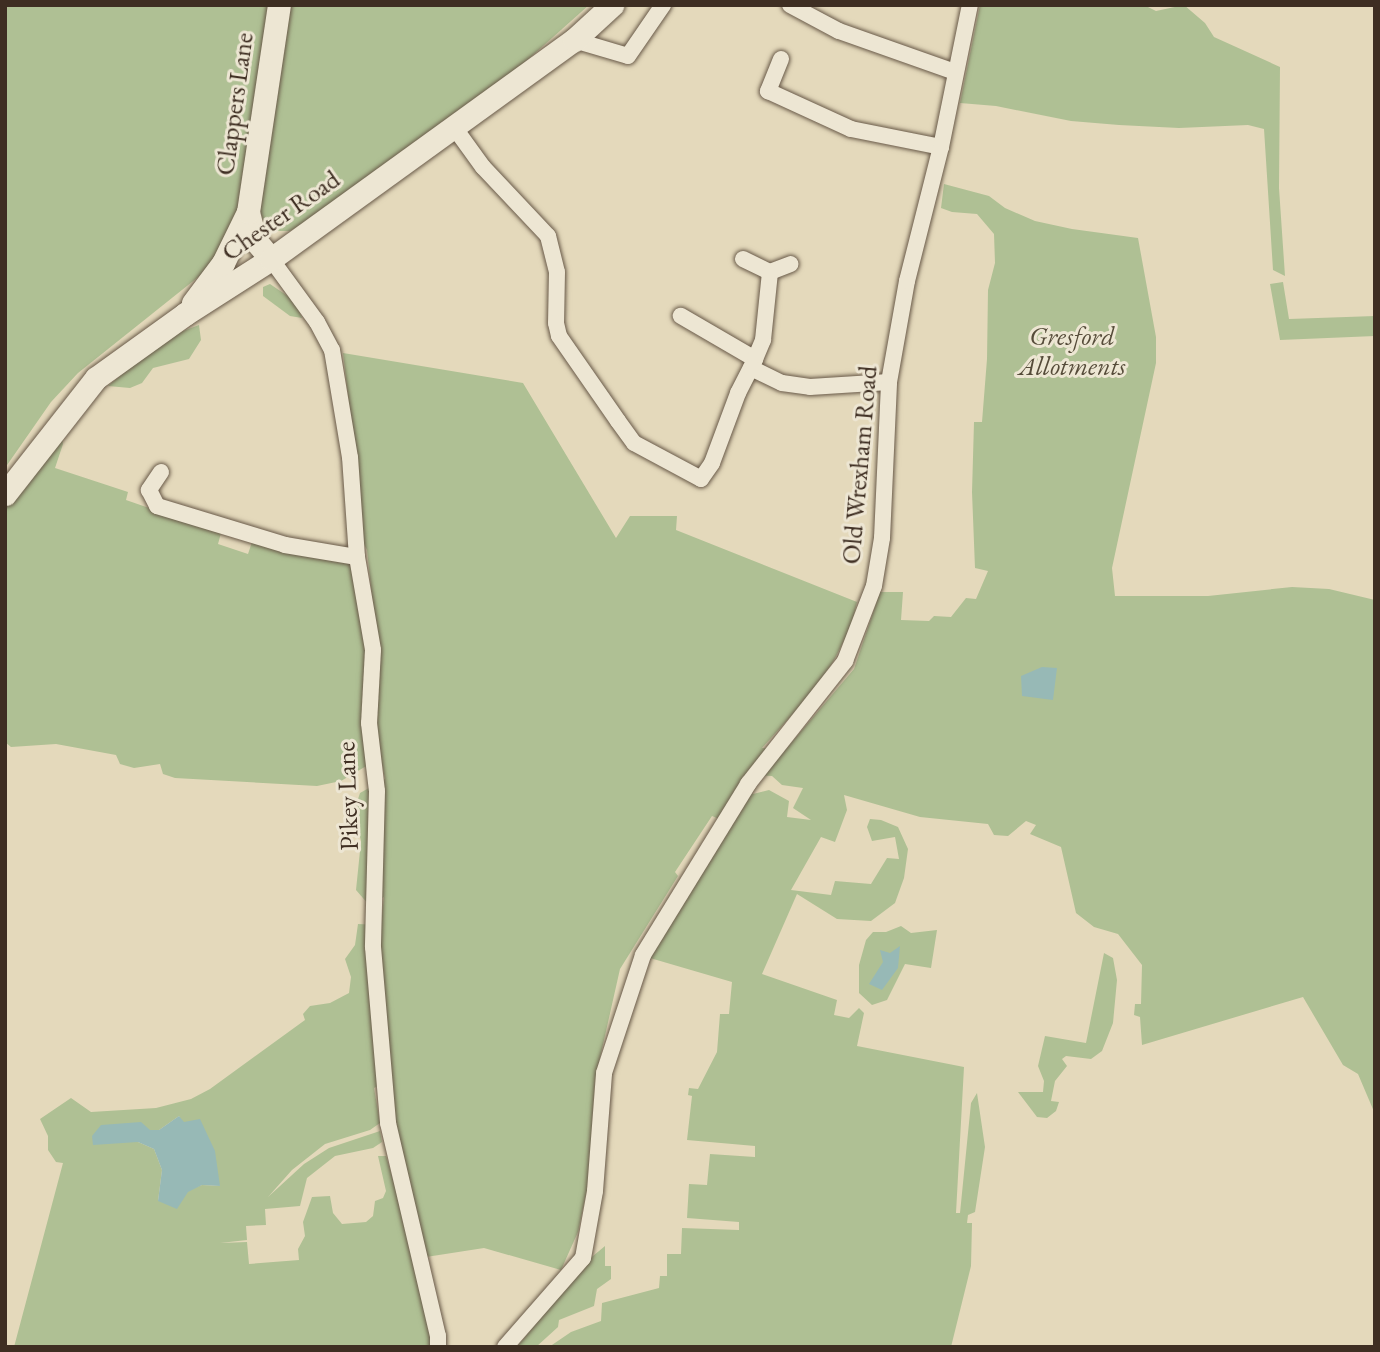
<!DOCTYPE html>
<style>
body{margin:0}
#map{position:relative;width:1380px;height:1352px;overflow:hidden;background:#e4d9bb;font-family:"EB Garamond",serif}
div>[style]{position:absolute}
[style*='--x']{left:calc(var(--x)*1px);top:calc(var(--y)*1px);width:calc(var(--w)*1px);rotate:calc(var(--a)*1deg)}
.green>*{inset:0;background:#afc094}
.water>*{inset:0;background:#97b9b6}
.roads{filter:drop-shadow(0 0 2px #685948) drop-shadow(0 0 2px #685948)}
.minor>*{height:16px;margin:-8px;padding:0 8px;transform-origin:8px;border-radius:8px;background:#ede6d3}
.secondary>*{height:23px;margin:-11.5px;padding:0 11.5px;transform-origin:11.5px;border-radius:11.5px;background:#ede6d3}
span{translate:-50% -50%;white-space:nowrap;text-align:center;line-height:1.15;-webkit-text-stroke:6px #ede6d3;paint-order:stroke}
.street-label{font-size:26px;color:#3e2e22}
.park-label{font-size:26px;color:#554b39;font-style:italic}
.frame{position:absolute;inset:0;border:7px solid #3e2e22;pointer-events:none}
</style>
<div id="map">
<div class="green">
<div style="clip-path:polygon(5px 5px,269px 5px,240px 205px,212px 266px,78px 373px,51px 402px,5px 468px)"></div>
<div style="clip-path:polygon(290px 5px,589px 5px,515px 71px,312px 218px,290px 231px,278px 231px,265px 225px,259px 208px)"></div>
<div style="clip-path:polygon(980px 5px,1144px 5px,1156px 11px,1184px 5px,1205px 23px,1214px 37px,1280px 67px,1279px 188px,1285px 276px,1273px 270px,1264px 129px,1248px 125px,1179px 128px,1119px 125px,1071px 121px,996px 106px,960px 103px)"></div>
<div style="clip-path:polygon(evenodd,944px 184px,989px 196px,1005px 208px,1035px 221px,1072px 229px,1138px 238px,1156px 337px,1156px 363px,1112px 568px,1115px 596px,1208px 596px,1292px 587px,1329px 589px,1375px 600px,1375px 1114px,1358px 1074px,1343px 1065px,1303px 997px,1142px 1045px,1140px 1017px,1134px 1015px,1135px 1004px,1141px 1004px,1142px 965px,1118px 934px,1094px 927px,1076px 913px,1061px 847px,1030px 834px,1036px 825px,1026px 821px,1008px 836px,994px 835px,988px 824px,920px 817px,844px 795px,847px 810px,835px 842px,821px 837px,791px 890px,831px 895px,835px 881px,871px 884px,887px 858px,899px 859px,895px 837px,872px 841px,867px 827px,870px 819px,881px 820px,898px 827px,908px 849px,904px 878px,895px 903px,871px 921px,837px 919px,797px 894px,762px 974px,837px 1000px,834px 1015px,849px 1018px,859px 1008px,864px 1013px,857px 1046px,964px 1067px,956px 1213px,960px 1213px,971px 1103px,977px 1093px,985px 1147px,975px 1212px,968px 1215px,967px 1223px,972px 1223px,971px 1266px,951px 1347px,549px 1347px,571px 1332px,601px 1321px,602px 1303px,659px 1288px,660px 1276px,667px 1276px,667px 1254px,681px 1254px,682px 1228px,739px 1230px,739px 1222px,687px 1218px,689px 1184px,707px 1185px,710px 1154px,755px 1157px,755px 1146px,687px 1140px,692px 1096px,688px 1095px,689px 1088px,698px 1089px,717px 1052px,720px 1014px,729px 1014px,732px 982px,650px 958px,729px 823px,712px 816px,675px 872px,678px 876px,620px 969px,595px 1080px,588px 1185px,578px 1232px,561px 1270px,484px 1248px,426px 1257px,399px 1147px,389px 1080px,374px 1088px,380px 1123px,370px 1130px,325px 1144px,292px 1170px,268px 1197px,304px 1164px,329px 1148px,380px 1131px,382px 1142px,373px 1148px,335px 1156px,307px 1178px,300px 1206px,265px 1209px,266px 1225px,246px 1226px,247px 1240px,220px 1243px,247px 1242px,249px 1264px,299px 1260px,298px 1249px,305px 1236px,303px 1222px,312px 1197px,330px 1196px,333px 1213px,342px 1224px,366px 1222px,373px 1216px,375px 1201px,383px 1198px,386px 1191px,378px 1156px,386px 1156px,423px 1280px,433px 1347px,14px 1347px,63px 1163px,56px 1162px,48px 1150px,48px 1136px,40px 1119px,71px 1098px,91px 1112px,156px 1108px,191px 1099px,210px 1089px,305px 1020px,303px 1014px,310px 1006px,330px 1003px,349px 993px,351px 977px,345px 959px,355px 945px,358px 924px,381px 925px,384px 897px,369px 905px,356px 890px,361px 841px,354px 811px,360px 793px,385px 779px,382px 764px,368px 765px,341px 781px,317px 786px,175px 778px,163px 774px,160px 764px,134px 768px,120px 764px,116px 755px,56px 744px,11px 747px,5px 742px,5px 504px,61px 435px,63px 444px,55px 468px,128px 492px,126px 500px,221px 533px,218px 544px,248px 554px,252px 542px,346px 561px,354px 566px,374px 616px,367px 550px,361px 538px,363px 523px,343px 353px,523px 383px,616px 538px,630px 516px,677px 516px,676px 530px,857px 602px,851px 627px,833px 662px,810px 695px,762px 748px,786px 749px,854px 669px,880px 592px,903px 592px,901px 620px,929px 621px,934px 616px,951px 617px,966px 598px,976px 599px,988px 571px,975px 568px,972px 492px,974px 422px,982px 422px,987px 359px,988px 290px,995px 263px,994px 234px,977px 214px,952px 212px,941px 208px,944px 184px,747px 775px,772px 776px,782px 785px,803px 788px,793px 808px,811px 820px,787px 817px,789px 801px,769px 790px,753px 794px,740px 785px,747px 775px,944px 184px,179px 1116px,220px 1186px,202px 1185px,158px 1201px,162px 1170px,154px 1149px,138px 1142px,150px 1130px,159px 1130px,179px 1116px)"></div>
<div style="clip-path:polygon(1283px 282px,1289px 319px,1375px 316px,1375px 336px,1280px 340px,1270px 284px)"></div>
<div style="clip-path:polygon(270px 284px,295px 301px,302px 318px,290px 316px,263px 296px,263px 287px)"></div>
<div style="clip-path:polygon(199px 325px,201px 340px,189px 359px,153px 368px,142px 383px,130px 388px,108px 386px,140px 359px,178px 333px)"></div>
<div style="clip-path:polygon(901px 926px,911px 933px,937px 930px,931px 968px,905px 964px,887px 1000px,872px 1005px,859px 993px,859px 965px,866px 940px,873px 932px,886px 932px)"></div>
<div style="clip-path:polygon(1104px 953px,1113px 958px,1117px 980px,1113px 1023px,1102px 1051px,1091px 1059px,1066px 1056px,1062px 1059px,1067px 1066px,1055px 1081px,1051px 1101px,1059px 1102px,1056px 1111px,1047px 1118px,1037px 1117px,1018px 1092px,1043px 1092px,1044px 1081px,1038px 1066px,1045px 1036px,1086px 1043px)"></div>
<div style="clip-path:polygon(605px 1246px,605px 1266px,611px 1266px,611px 1279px,597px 1289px,594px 1306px,559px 1320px,558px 1327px,536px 1347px,517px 1347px,587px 1261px)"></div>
</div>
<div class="water">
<div style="clip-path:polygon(1042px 667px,1057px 668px,1053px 700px,1022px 696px,1021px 676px)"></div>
<div style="clip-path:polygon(900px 946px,898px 968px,882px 990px,869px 984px,883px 962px,880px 950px,890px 953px)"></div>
<div style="clip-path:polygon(179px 1116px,184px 1122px,200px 1119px,215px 1151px,220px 1186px,202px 1185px,188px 1192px,177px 1209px,158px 1201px,162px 1170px,154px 1149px,138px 1142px,93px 1145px,92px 1136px,101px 1125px,141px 1122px,150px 1130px,159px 1130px)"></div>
</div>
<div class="roads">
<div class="minor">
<div style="--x:790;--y:5;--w:55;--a:28"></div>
<div style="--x:839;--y:31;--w:123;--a:19.5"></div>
<div style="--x:574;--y:40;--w:56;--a:16.5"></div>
<div style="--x:628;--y:56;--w:62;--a:-55.5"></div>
<div style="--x:781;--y:59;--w:35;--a:112"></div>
<div style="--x:768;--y:91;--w:91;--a:24.6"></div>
<div style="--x:851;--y:129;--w:92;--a:11.3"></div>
<div style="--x:454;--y:127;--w:49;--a:54.1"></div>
<div style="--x:483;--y:167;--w:95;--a:46.7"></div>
<div style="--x:548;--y:236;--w:37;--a:76"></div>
<div style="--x:557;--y:272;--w:51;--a:91.1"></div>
<div style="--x:556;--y:323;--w:13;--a:77"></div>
<div style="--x:559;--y:336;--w:103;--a:55.2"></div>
<div style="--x:618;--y:421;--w:27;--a:54"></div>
<div style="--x:634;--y:443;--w:76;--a:28.2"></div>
<div style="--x:701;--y:479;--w:19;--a:-55"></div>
<div style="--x:712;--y:463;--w:75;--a:-69.6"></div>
<div style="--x:738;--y:393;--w:38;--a:-63"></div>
<div style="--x:755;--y:359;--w:86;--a:-149.8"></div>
<div style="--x:271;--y:259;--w:78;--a:53.9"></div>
<div style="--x:317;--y:322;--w:32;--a:62"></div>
<div style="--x:332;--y:350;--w:109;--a:80.5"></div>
<div style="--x:350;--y:457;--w:100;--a:86"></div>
<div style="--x:357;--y:557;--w:94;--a:80.2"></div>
<div style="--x:373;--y:650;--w:73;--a:93.1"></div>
<div style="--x:369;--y:723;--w:68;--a:83.3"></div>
<div style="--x:377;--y:791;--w:156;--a:91.5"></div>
<div style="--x:373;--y:947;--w:177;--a:85.1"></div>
<div style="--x:388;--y:1123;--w:219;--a:76.8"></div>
<div style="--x:438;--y:1336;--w:11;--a:90"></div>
<div style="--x:743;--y:259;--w:30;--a:26"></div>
<div style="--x:770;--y:272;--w:22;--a:-21"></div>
<div style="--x:755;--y:359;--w:21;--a:-67"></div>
<div style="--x:763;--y:340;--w:68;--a:-84.1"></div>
<div style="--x:751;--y:368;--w:34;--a:26"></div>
<div style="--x:782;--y:383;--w:28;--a:8"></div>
<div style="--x:810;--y:387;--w:79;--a:-3.6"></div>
<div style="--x:161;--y:472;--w:22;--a:124"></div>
<div style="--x:149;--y:490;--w:18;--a:63"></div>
<div style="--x:157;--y:506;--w:134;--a:16.9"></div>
<div style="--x:285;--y:545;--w:73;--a:9.5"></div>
<div style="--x:505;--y:1347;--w:118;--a:-48.8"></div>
<div style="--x:583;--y:1258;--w:68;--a:-79.8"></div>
<div style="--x:595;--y:1191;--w:118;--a:-85.6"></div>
<div style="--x:604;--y:1073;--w:124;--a:-71.7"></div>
<div style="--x:643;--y:955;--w:201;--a:-58.4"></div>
<div style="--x:748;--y:784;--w:157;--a:-51.7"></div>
<div style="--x:845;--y:661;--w:80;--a:-68.9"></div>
<div style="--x:874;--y:586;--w:49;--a:-80.5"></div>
<div style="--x:882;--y:538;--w:156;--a:-87.4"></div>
<div style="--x:889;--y:382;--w:103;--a:-79.9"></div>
<div style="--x:907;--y:281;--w:138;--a:-75.8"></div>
<div style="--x:941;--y:147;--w:145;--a:-78.5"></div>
</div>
<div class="secondary">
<div style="--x:248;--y:212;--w:29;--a:76"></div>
<div style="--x:255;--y:240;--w:25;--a:50"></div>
<div style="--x:193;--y:303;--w:50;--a:-53.1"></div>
<div style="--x:223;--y:263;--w:57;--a:-63.9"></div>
<div style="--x:248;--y:212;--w:209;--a:-81.5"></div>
<div style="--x:5;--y:494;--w:147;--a:-51.9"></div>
<div style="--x:96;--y:378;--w:110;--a:-35.7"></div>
<div style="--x:185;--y:314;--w:102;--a:-32.6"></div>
<div style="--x:271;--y:259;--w:374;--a:-35.9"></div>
<div style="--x:574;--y:40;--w:52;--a:-42.6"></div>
</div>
</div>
<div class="street-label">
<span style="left:235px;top:104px;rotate:-82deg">Clappers Lane</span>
<span style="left:281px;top:216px;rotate:-35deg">Chester Road</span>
<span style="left:860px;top:465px;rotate:-85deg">Old Wrexham Road</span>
<span style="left:348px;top:796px;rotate:-92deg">Pikey Lane</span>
</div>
<div class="park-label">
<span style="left:1072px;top:352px">Gresford<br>Allotments</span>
</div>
<div class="frame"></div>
</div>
